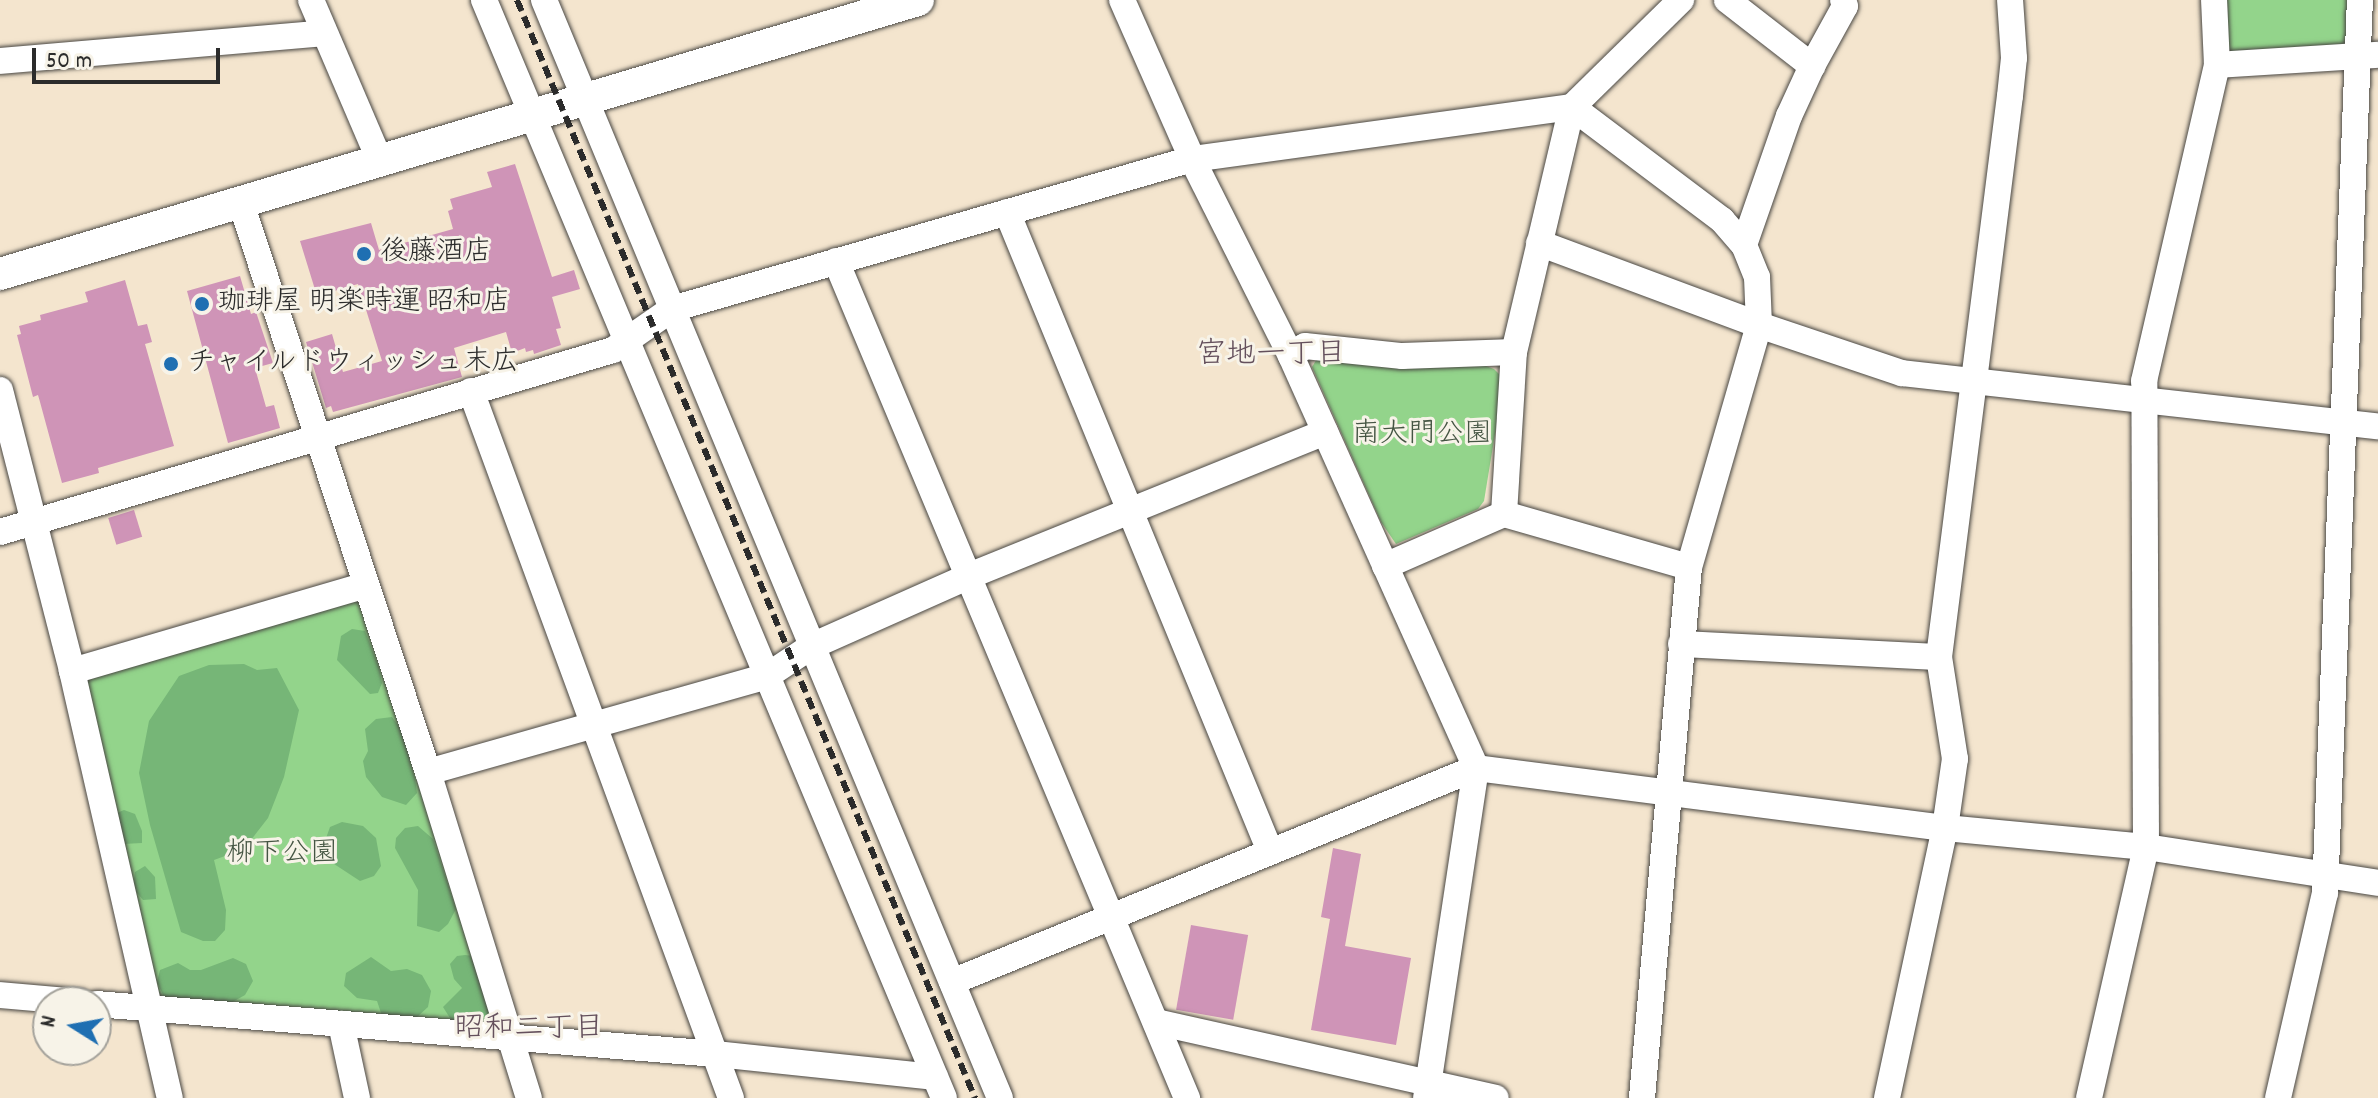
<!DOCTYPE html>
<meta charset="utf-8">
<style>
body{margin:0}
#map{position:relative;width:2378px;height:1098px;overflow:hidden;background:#f4e5ce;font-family:Dekko,"Klee One",sans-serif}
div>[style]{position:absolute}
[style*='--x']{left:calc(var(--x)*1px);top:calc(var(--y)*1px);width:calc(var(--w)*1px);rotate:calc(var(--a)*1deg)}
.green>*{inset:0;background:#93d48b;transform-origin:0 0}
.forest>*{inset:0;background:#76b677}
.building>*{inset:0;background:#cf94b7;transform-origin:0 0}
.roads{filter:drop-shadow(0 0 2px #494743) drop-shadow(0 0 2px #494743)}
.minor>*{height:26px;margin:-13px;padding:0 13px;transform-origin:13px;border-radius:13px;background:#fff}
.tertiary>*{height:32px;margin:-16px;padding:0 16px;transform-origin:16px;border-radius:16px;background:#fff}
.rail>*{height:6px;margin-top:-3px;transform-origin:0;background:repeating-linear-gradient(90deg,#2b2b2b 0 12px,transparent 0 18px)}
.dots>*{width:22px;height:22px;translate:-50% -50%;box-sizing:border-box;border:4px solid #f7f3e8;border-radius:50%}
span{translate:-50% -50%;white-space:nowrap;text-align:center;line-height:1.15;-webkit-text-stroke:6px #f7f3e8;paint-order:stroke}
.poi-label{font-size:28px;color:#2b2b2b}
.left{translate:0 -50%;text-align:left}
.park-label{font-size:28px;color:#455543}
.neighbourhood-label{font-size:30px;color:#64505c}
.north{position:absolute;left:32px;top:986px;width:80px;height:80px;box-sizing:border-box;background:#f7f3e8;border:2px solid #a5a39c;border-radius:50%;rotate:281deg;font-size:22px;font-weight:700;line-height:32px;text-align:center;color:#2b2b2b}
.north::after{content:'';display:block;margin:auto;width:28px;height:36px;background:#1f6fb2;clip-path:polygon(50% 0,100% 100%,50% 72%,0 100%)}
.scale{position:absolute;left:32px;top:48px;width:188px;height:36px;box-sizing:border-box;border:4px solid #2b2b2b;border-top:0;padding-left:10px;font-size:24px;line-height:28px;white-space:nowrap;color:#2b2b2b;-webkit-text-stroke:6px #f7f3e8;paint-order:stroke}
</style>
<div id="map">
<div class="green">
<div style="left:2222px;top:0;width:131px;height:56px"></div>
<div style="clip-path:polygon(1318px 357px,1483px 365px,1494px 369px,1504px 379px,1484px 501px,1478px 509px,1396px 544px,1381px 522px,1312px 367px)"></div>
<div style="clip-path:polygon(364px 590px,505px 1033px,155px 1007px,76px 673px)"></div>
</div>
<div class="forest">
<div style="clip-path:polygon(352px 629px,365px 631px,379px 668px,382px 683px,378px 693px,370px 694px,337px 660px,341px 636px)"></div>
<div style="clip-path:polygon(244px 664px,257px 670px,277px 668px,299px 710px,284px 777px,268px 818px,244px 849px,214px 860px,226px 910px,225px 930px,215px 941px,203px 941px,181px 932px,150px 825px,139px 773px,149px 721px,179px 676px,209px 665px)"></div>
<div style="clip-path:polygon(392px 717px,402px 731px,415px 779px,417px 793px,406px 805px,382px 797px,366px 777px,363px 761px,368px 751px,365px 729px,376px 719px)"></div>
<div style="clip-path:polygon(124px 810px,135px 814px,142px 831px,142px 843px,123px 844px,117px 813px)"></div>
<div style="clip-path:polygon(342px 822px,363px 826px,376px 838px,381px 866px,374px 876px,360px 881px,328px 860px,325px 841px,330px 827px)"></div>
<div style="clip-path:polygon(418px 826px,433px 839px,454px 903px,456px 909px,448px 924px,439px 932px,417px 926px,418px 890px,395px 848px,396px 838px,405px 828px)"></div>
<div style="clip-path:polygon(145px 866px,155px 877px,156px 899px,143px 900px,133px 888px,135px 872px)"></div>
<div style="clip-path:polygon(465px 955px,480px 957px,496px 1005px,480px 1027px,455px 1026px,443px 1007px,462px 988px,454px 979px,450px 964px,457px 956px)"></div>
<div style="clip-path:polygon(371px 957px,391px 971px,407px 969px,422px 975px,431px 991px,428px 1007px,417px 1017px,384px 1022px,377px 1001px,357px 998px,344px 986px,346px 973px)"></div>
<div style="clip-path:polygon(233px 958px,246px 964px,253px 981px,245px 995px,227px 1005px,165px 999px,157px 982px,160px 970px,178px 963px,190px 970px,201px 970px)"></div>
</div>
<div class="building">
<div style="clip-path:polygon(515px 164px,552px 277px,574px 270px,580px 289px,552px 297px,561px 328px,556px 329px,561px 345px,534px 354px,533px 350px,526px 352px,525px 348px,512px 353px,506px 332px,454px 348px,462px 377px,333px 412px,331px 406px,326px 408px,306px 342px,332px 334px,343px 372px,382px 361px,358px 284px,317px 296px,300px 241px,371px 223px,379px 250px,453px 229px,448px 211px,453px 209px,450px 199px,492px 187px,487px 172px)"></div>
<div style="clip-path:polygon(240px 276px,251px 314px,256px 312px,273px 363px,255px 368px,266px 407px,274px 405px,280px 428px,228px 443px,187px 291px)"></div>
<div style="clip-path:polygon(125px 280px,138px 326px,147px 324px,152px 342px,145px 344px,174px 446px,98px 468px,99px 473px,62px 483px,40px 402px,38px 395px,33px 397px,17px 335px,21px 334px,19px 326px,41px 320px,40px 315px,88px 302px,85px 292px)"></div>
<div style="left:134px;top:510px;width:28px;height:27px;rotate:73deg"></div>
<div style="clip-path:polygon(1333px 848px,1361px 854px,1345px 946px,1411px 958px,1396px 1045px,1311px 1030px,1330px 919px,1321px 917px)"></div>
<div style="left:1191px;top:925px;width:58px;height:86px;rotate:10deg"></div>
</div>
<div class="roads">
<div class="minor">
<div style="--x:311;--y:0;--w:175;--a:66.8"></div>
<div style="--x:484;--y:0;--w:1190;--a:67.27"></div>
<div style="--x:544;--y:0;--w:1189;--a:67.45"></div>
<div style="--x:1122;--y:0;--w:174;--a:66.2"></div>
<div style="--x:1192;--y:159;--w:220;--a:63.3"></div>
<div style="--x:1291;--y:356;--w:452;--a:65.8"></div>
<div style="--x:1476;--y:768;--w:473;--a:7.3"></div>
<div style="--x:1945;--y:828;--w:202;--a:5.4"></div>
<div style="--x:2146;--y:847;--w:235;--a:8.8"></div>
<div style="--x:1727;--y:0;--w:108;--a:37.8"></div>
<div style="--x:0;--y:61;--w:325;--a:-4.9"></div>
<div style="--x:2217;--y:65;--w:161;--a:-3.6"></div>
<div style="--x:241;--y:203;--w:599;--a:71.81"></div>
<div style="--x:428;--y:772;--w:341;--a:72.8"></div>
<div style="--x:1007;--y:212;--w:691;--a:67.63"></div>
<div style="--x:1539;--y:243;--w:235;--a:20.4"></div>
<div style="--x:1759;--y:325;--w:151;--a:18.6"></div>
<div style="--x:1902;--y:373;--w:479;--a:6.4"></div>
<div style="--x:1744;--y:245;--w:137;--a:-70.8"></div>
<div style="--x:1789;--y:116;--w:55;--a:-65.3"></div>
<div style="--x:1812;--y:66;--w:68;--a:-61.2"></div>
<div style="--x:1845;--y:6;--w:6;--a:-108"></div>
<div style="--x:836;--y:261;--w:908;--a:67.25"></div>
<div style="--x:1291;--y:356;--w:17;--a:-36"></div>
<div style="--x:1305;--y:346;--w:98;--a:5.9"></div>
<div style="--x:1402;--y:356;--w:112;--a:-2"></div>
<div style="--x:0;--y:390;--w:290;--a:75.6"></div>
<div style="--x:72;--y:671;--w:438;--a:77.1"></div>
<div style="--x:471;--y:391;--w:753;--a:69.81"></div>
<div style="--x:1504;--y:514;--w:162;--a:-86.5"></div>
<div style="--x:1514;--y:352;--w:252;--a:-76.7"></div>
<div style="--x:1572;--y:107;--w:188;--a:37"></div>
<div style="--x:1722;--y:220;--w:33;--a:49"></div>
<div style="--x:1744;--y:245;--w:35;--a:68"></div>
<div style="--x:1757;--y:277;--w:48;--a:87.6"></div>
<div style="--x:1759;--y:325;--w:252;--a:106.1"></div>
<div style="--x:1689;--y:567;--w:533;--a:95.06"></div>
<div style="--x:0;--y:532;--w:639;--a:-16.54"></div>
<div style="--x:613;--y:350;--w:72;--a:-34.8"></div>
<div style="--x:672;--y:309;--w:541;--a:-16.09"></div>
<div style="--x:1192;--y:159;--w:384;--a:-7.8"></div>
<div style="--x:1572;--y:107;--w:153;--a:-44.5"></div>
<div style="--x:1385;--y:566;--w:130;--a:-23.6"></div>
<div style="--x:1504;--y:514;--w:192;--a:16"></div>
<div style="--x:1681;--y:644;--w:258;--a:2.9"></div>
<div style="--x:72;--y:671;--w:306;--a:-16.3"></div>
<div style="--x:428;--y:772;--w:352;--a:-15.8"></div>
<div style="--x:767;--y:676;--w:54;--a:-33.7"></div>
<div style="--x:812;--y:646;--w:172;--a:-24"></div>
<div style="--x:969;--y:576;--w:384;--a:-22"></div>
<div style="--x:952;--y:982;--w:566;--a:-22.21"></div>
<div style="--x:1476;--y:768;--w:334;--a:98.6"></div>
<div style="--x:0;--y:995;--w:80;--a:5"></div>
<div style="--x:96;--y:1004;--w:622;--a:4.61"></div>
<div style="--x:716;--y:1054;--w:220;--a:6"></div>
<div style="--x:1156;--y:1022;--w:348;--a:12.6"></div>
<div style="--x:341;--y:1024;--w:76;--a:77.8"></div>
<div style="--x:1887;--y:1098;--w:276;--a:-77.9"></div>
<div style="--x:1945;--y:828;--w:70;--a:-81.8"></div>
<div style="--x:1955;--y:759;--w:103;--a:-98.9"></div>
<div style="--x:1939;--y:657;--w:565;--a:-82.79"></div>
<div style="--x:2010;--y:96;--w:38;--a:-84"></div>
<div style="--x:2014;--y:58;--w:58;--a:-93.9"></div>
<div style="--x:2089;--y:1098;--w:257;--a:-77.2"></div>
<div style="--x:2146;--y:847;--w:466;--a:-90.2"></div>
<div style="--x:2144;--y:381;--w:324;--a:-77"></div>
<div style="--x:2217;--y:65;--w:65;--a:-92.6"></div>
<div style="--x:2278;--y:1098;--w:210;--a:-77.1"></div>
<div style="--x:2325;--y:893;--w:894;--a:-87.76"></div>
</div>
<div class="tertiary">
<div style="--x:0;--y:274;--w:958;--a:-16.62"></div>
</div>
</div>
<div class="rail">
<div style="--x:517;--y:0;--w:1190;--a:67.36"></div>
</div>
<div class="dots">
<div style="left:364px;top:254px;background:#1f6fb2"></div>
<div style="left:202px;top:304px;background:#1f6fb2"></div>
<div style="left:171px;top:364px;background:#1f6fb2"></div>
</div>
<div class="poi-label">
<span class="left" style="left:380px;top:254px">後藤酒店</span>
<span class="left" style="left:218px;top:304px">珈琲屋 明楽時運 昭和店</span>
<span class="left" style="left:187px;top:364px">チャイルドウィッシュ末広</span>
</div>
<div class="park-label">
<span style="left:1422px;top:436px">南大門公園</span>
<span style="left:282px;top:855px">柳下公園</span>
</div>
<div class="neighbourhood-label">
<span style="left:1271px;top:357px">宮地一丁目</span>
<span style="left:529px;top:1031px">昭和二丁目</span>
</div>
<div class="north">N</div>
<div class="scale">50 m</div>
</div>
